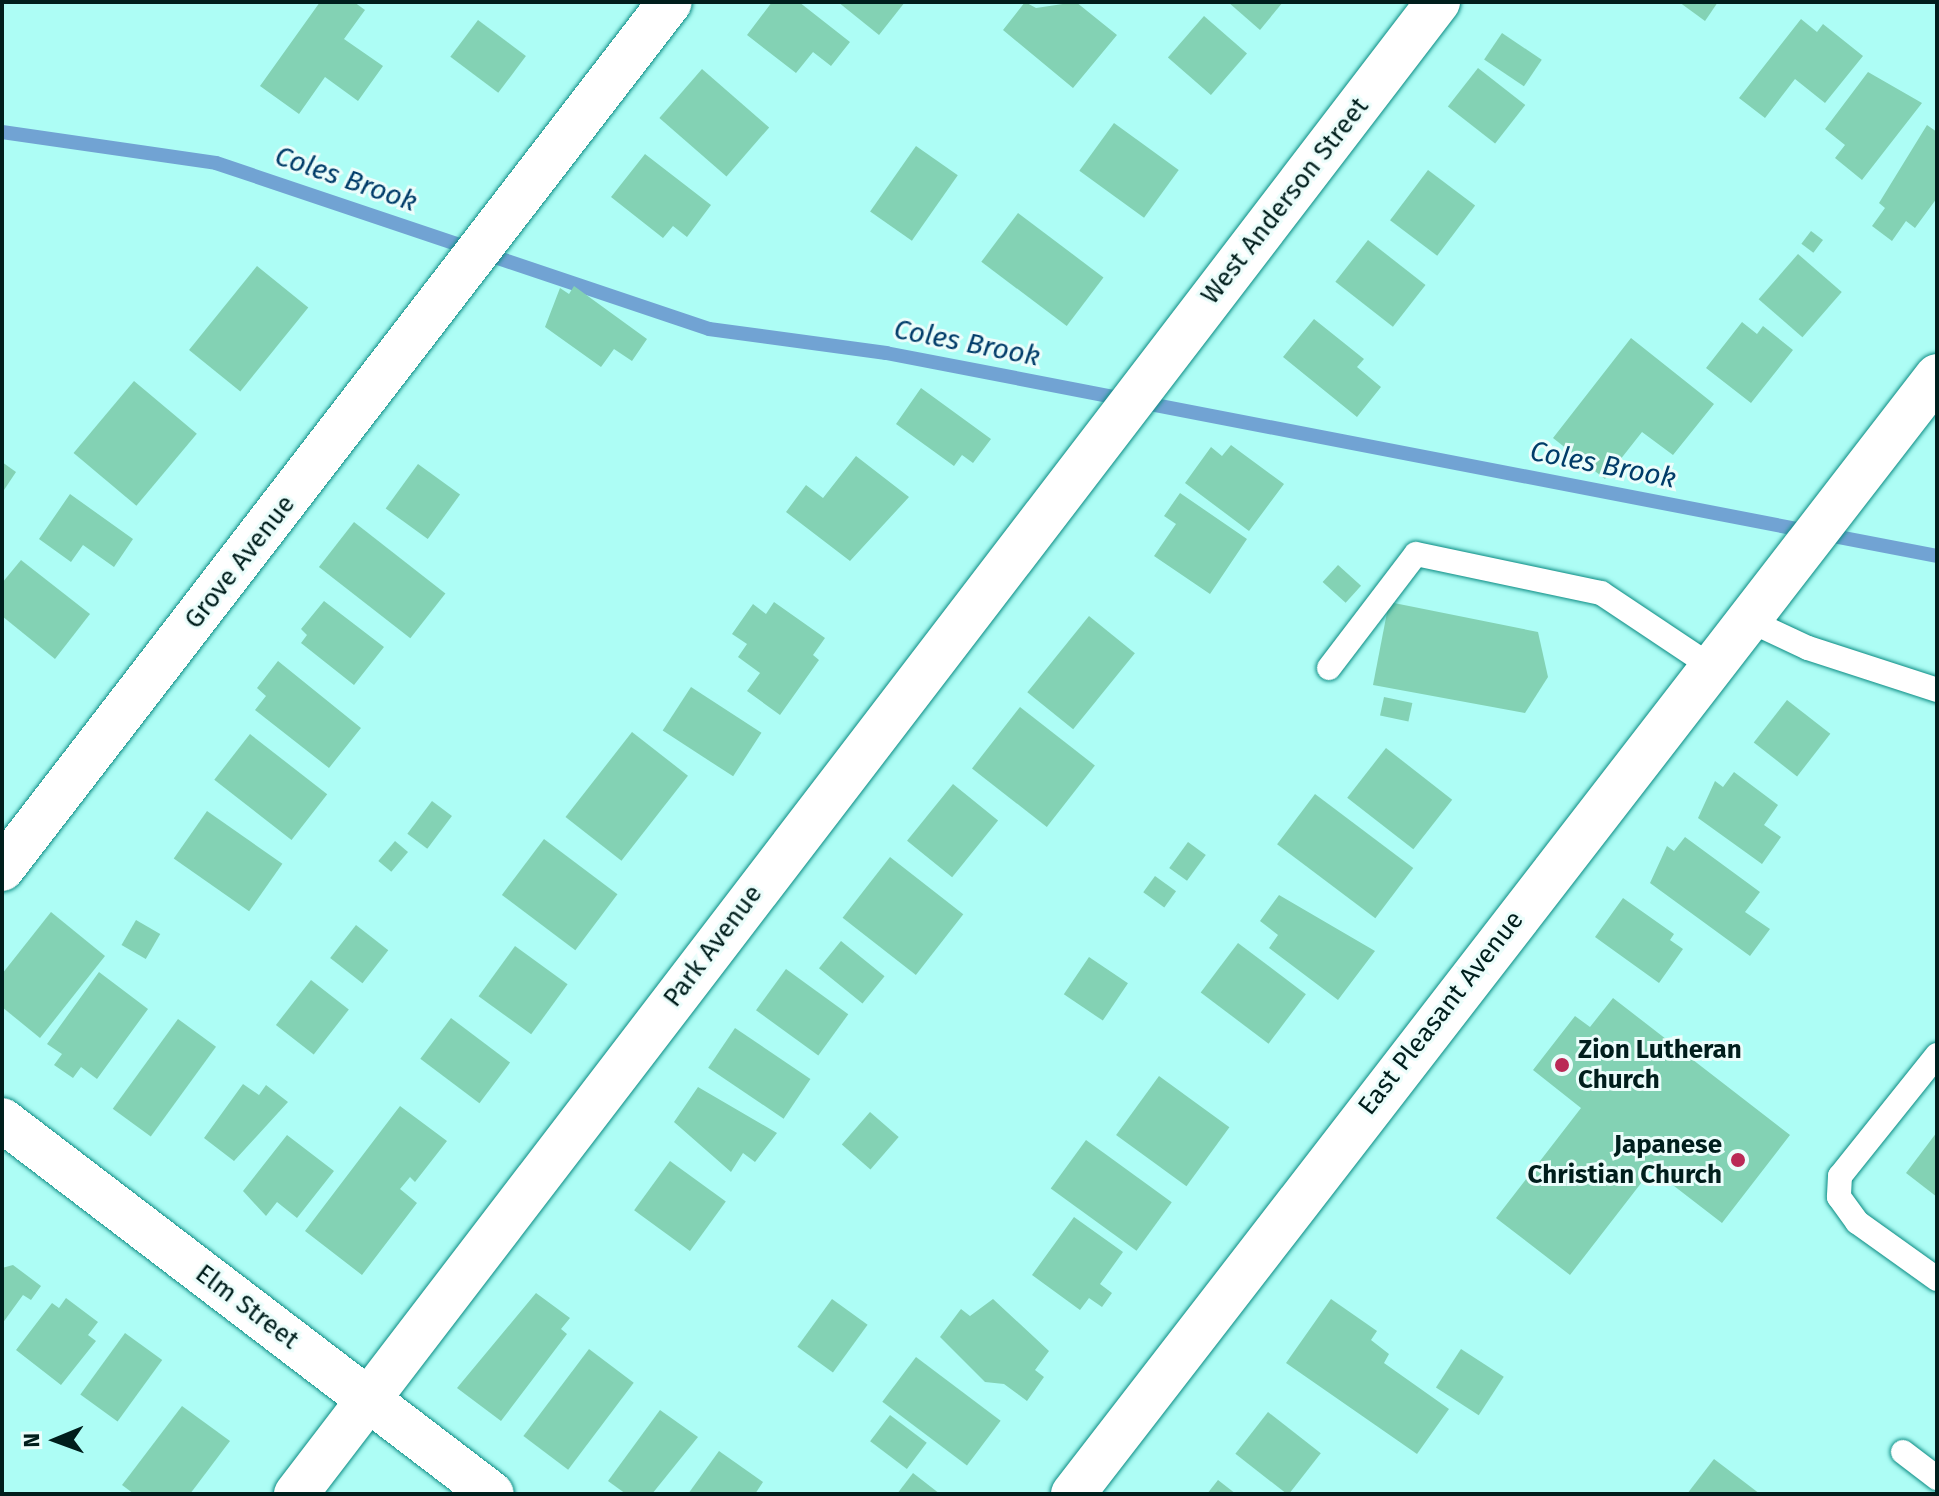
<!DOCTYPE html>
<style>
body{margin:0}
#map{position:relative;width:1939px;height:1496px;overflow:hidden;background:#adfdf5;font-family:"Fira Sans",sans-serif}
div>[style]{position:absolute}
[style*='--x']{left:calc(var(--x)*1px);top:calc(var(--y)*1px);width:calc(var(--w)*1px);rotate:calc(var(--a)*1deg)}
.stream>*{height:14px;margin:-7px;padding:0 7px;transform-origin:7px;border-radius:7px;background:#71a3d3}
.building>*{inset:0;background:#83d2b4;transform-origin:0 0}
.roads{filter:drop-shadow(0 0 2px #0b8b83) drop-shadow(0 0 2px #0b8b83)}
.lane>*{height:24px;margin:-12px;padding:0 12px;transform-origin:12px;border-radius:12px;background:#fff}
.street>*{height:44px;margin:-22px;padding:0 22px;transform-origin:22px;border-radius:22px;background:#fff}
.dots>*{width:22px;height:22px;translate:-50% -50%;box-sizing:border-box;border:4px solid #ebfdfb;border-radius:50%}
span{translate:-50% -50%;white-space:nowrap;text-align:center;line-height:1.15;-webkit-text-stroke:6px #ebfdfb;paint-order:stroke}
.street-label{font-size:26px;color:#001e1c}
.poi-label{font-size:26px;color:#001e1c;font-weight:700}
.left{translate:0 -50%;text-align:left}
.right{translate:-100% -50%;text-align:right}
.water-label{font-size:28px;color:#003c69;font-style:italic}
.frame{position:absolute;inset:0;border:4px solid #001e1c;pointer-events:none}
.north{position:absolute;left:16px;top:1400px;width:80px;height:80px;-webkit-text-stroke:6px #ebfdfb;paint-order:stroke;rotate:269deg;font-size:22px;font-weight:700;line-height:32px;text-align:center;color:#001e1c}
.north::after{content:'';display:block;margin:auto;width:28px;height:36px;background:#001e1c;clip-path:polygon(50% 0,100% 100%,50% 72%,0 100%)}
</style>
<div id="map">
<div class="stream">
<div style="--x:2;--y:132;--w:216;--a:8.2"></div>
<div style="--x:216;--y:163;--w:520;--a:18.61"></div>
<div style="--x:709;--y:329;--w:179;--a:7.7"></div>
<div style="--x:886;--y:353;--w:1070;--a:10.93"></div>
</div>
<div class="building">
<div style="clip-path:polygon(320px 2px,354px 2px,365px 10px,344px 39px,383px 66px,358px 101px,325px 77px,299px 114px,260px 86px)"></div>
<div style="clip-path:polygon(772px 2px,799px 2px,850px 42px,831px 66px,813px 52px,796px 73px,747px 35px)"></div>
<div style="clip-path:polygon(838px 2px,905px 2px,879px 35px)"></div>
<div style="clip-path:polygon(1025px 2px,1036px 8px,1076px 2px,1117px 35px,1073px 88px,1003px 30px)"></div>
<div style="clip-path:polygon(1228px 2px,1283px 2px,1260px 30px)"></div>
<div style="clip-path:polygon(1679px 2px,1718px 2px,1705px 21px)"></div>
<div style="left:1204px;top:16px;width:57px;height:55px;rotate:41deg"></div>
<div style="clip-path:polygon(1801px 19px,1817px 32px,1823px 24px,1863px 56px,1825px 103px,1795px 79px,1765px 118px,1739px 98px)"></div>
<div style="left:478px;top:20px;width:60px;height:46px;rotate:37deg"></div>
<div style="left:1502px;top:33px;width:48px;height:32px;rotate:34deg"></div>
<div style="left:1478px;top:68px;width:60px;height:49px;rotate:38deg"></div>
<div style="left:702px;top:69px;width:89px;height:65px;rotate:41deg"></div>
<div style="clip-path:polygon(1868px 72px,1922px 103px,1862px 180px,1835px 158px,1845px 145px,1825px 129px)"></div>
<div style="left:1114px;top:123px;width:80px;height:59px;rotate:36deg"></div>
<div style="clip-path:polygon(1927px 125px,1937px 132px,1937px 198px,1915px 228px,1906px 221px,1892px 241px,1872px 226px,1885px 208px,1879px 203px)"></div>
<div style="left:916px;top:146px;width:51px;height:80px;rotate:35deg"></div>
<div style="clip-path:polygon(645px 154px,711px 205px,687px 237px,673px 226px,663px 238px,611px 197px)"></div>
<div style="left:1428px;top:170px;width:59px;height:63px;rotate:37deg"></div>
<div style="left:1018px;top:213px;width:107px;height:61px;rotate:37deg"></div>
<div style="left:1811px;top:231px;width:15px;height:16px;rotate:37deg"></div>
<div style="left:1368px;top:240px;width:73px;height:53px;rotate:38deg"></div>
<div style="left:1798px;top:254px;width:58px;height:60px;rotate:41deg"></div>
<div style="left:257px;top:266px;width:66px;height:108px;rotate:39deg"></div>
<div style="clip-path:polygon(574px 286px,647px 339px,632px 361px,614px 349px,601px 367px,545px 327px,560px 288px,569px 294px)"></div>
<div style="clip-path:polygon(1314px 319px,1364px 359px,1357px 367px,1381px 387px,1357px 417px,1283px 357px)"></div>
<div style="clip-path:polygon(1742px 322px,1757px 334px,1763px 326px,1793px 350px,1751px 403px,1706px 368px)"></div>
<div style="clip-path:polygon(1631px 338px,1714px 404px,1673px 455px,1642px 432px,1605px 479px,1553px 438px)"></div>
<div style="left:134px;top:381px;width:82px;height:94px;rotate:40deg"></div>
<div style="clip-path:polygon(921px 388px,991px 439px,973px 463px,962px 455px,954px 466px,896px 424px)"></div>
<div style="clip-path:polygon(1231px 445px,1284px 484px,1249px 531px,1185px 483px,1211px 447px,1222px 456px)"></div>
<div style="clip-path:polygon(856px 456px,909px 497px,850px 561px,786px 512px,806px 485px,823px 498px)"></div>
<div style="clip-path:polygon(2px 462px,16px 472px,2px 493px)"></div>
<div style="left:418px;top:464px;width:52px;height:55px;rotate:36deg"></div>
<div style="clip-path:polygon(1180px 493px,1247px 539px,1210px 594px,1154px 556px,1176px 524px,1164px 516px)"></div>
<div style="clip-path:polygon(70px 494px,133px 539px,114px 567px,83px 545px,71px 562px,39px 539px)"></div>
<div style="left:354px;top:522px;width:116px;height:57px;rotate:38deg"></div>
<div style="clip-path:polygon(21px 560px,90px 614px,55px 659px,2px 616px,2px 583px)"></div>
<div style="left:1338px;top:565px;width:31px;height:23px;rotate:42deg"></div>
<div style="clip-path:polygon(324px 601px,384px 647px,354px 685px,301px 643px,307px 635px,301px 629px)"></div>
<div style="clip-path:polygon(774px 602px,825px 638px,813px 655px,819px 660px,780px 715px,747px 691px,760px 673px,738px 657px,747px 644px,732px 634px,753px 604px,766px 614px)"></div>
<div style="clip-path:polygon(1389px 602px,1538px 632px,1548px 677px,1525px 713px,1373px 685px)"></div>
<div style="left:1089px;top:616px;width:59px;height:98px;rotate:39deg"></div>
<div style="clip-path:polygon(278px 661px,361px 728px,329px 768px,255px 710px,266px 696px,257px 688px)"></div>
<div style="left:691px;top:687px;width:84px;height:52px;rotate:33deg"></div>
<div style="left:1384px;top:697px;width:29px;height:19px;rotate:12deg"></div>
<div style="left:1787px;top:700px;width:55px;height:54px;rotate:38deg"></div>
<div style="left:1020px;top:707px;width:95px;height:78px;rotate:38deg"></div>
<div style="left:632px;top:732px;width:71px;height:108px;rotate:38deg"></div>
<div style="left:250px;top:734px;width:98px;height:58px;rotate:38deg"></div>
<div style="left:1386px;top:748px;width:84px;height:63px;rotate:38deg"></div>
<div style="clip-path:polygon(1734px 772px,1778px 805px,1764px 825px,1781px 837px,1762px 864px,1698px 818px,1715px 781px,1723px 787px)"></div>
<div style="left:953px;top:784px;width:58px;height:73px;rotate:39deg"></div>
<div style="left:1315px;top:794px;width:123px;height:63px;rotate:37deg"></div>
<div style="left:432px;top:801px;width:25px;height:41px;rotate:37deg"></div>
<div style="left:207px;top:811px;width:92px;height:58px;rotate:35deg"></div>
<div style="clip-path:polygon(1685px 837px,1760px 892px,1745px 912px,1770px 929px,1750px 956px,1650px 883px,1667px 846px,1674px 851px)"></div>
<div style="left:544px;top:839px;width:92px;height:70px;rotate:37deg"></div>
<div style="left:395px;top:841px;width:17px;height:26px;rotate:40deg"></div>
<div style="left:1188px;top:842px;width:22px;height:32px;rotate:36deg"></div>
<div style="left:890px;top:857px;width:93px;height:77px;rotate:38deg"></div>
<div style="left:1155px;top:876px;width:26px;height:20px;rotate:36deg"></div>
<div style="clip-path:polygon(1279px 895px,1375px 951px,1338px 1000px,1269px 948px,1278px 935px,1260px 921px)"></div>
<div style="clip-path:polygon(1623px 898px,1674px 934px,1670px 940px,1683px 949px,1659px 983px,1595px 937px)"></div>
<div style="clip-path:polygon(51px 912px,105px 956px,40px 1038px,2px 1007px,2px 974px)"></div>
<div style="left:136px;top:920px;width:28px;height:29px;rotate:30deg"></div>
<div style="left:356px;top:925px;width:41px;height:42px;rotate:38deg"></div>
<div style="left:841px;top:941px;width:56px;height:35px;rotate:39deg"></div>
<div style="left:1238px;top:943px;width:85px;height:62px;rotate:37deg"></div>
<div style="left:515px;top:946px;width:65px;height:62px;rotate:36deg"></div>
<div style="left:1089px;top:957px;width:47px;height:45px;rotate:34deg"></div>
<div style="left:786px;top:969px;width:77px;height:51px;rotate:36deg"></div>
<div style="clip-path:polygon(99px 972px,148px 1009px,97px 1079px,81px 1067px,73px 1078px,54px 1065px,62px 1054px,47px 1044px)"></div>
<div style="left:311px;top:980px;width:48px;height:57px;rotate:38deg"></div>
<div style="clip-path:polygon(1613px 998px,1790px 1135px,1722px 1223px,1652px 1169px,1570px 1275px,1496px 1218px,1581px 1108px,1533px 1070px,1575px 1016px,1590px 1027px)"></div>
<div style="left:451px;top:1018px;width:74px;height:51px;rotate:37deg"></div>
<div style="left:178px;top:1019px;width:47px;height:111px;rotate:36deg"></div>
<div style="left:735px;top:1028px;width:91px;height:48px;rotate:34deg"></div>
<div style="left:1159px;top:1076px;width:87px;height:73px;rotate:36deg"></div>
<div style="clip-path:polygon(243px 1084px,259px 1095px,266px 1085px,288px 1102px,234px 1161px,204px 1138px)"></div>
<div style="clip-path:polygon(698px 1087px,777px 1133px,755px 1162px,743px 1153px,731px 1172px,674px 1122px)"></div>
<div style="clip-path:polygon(400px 1106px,447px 1141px,415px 1182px,410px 1177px,400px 1189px,417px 1203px,362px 1275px,305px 1231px)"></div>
<div style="left:870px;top:1112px;width:38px;height:43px;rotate:41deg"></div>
<div style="clip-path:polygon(1937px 1132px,1937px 1197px,1906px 1173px)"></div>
<div style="clip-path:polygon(287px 1135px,334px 1171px,297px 1218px,277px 1202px,266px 1216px,243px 1191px)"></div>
<div style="left:1086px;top:1140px;width:106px;height:60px;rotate:36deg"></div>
<div style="left:670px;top:1161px;width:69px;height:61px;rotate:36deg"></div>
<div style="clip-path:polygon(1074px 1217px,1123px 1252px,1100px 1284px,1112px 1293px,1102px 1307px,1089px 1298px,1080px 1310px,1032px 1275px)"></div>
<div style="clip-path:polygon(13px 1265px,41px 1286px,31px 1300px,23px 1295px,2px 1324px,2px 1268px)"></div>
<div style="clip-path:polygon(536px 1293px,570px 1318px,561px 1329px,567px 1334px,501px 1421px,457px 1388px)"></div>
<div style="clip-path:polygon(66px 1298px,98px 1322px,88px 1335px,96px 1341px,61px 1385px,16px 1350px,52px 1303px,59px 1308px)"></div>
<div style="left:832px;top:1299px;width:44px;height:59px;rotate:36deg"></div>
<div style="clip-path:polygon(993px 1299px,1049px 1351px,1035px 1370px,1044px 1377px,1027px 1401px,1004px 1384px,985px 1382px,940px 1337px,961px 1309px,970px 1316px)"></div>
<div style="clip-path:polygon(1331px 1299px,1377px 1331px,1371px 1340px,1389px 1354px,1384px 1363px,1449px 1409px,1417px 1454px,1286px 1363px)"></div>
<div style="left:125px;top:1333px;width:46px;height:76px;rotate:36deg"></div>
<div style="left:589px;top:1349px;width:56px;height:109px;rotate:37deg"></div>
<div style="left:1461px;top:1349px;width:51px;height:46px;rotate:33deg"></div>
<div style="left:916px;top:1357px;width:106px;height:56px;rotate:37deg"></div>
<div style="clip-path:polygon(182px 1406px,230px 1441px,190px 1494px,134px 1494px,122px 1485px)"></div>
<div style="clip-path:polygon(660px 1410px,698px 1437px,652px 1494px,626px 1494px,608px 1481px)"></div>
<div style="left:1268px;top:1412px;width:67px;height:53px;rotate:38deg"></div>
<div style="left:890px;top:1415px;width:46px;height:33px;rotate:37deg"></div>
<div style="clip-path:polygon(719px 1451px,763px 1482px,755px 1494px,688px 1494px)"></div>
<div style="clip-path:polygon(1714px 1459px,1760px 1494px,1687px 1494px)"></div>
<div style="clip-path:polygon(913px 1473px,940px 1494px,897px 1494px)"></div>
<div style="clip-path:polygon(1218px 1480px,1236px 1494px,1207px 1494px)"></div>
</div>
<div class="roads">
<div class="lane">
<div style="--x:1746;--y:619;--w:68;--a:25.1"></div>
<div style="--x:1808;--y:648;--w:136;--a:18"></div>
<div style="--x:1329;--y:668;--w:143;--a:-52.7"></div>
<div style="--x:1416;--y:554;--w:189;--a:11.9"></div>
<div style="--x:1601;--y:593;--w:130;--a:33.7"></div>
<div style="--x:1937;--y:1055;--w:155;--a:128.7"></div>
<div style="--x:1840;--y:1176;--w:21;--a:93"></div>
<div style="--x:1839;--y:1197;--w:31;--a:54"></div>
<div style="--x:1857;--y:1222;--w:98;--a:35.5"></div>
<div style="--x:1903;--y:1452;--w:43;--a:37.4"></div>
</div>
<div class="street">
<div style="--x:2;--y:869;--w:1094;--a:-52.39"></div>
<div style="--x:2;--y:1120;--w:616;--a:37.35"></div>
<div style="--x:296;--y:1494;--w:1879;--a:-52.57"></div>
<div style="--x:1073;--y:1494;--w:1413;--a:-52.3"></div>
</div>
</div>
<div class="dots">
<div style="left:1562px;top:1065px;background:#ba2a56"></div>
<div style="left:1738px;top:1160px;background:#ba2a56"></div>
</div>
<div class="street-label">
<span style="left:1285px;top:201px;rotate:-52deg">West Anderson Street</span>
<span style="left:240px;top:562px;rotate:-52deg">Grove Avenue</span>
<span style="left:713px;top:946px;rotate:-53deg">Park Avenue</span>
<span style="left:1441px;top:1013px;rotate:-52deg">East Pleasant Avenue</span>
<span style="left:247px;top:1307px;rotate:37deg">Elm Street</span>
</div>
<div class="poi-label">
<span class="left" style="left:1578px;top:1065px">Zion Lutheran<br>Church</span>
<span class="right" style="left:1722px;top:1160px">Japanese<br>Christian Church</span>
</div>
<div class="water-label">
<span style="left:346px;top:179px;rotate:19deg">Coles Brook</span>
<span style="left:967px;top:343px;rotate:11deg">Coles Brook</span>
<span style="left:1603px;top:465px;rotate:11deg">Coles Brook</span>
</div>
<div class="frame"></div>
<div class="north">N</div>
</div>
